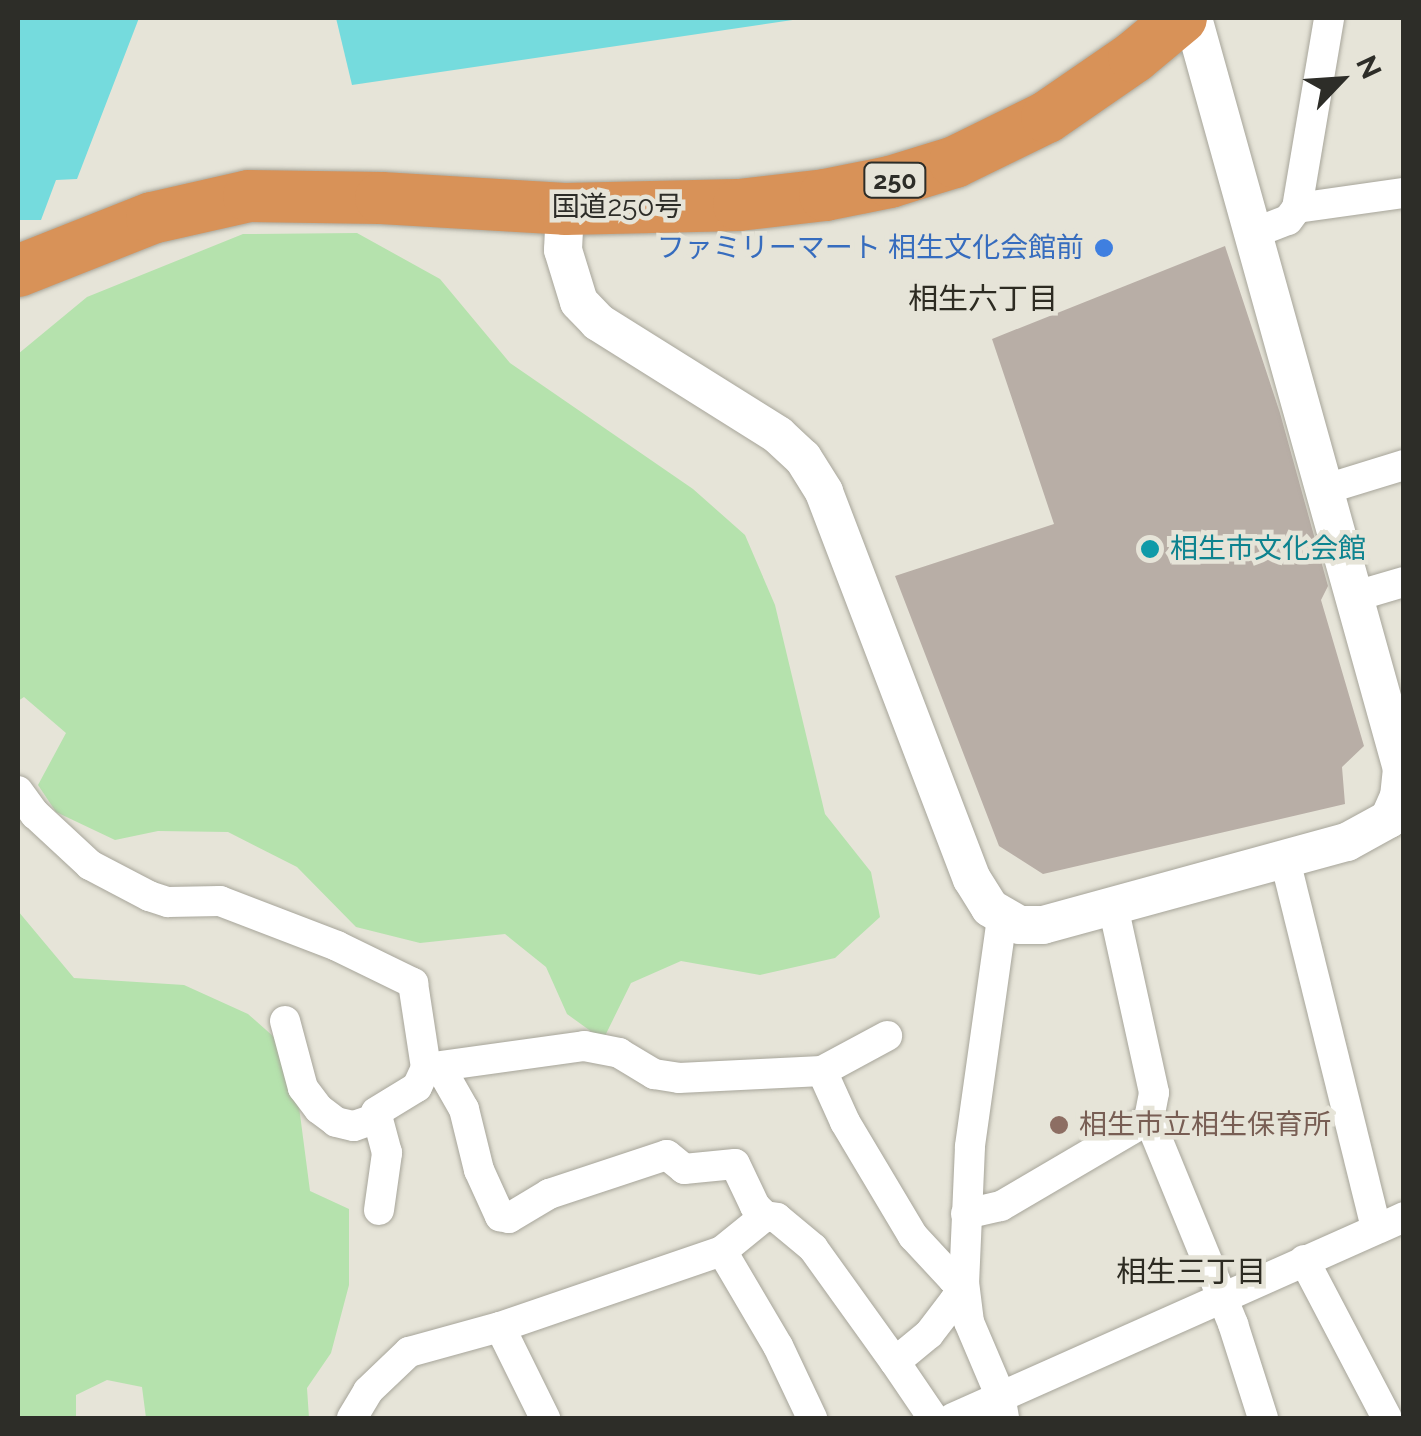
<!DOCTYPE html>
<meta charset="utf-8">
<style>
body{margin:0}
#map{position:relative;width:1421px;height:1436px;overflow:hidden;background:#e6e4d8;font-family:Raleway,"Noto Sans JP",sans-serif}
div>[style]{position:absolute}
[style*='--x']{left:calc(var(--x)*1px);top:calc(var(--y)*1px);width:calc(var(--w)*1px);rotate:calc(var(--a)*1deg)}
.green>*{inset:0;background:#b5e2ad}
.water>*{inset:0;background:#75dbdd}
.building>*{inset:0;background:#b8aea6}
.roads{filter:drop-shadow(0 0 2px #a7a59a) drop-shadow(0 0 2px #a7a59a)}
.minor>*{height:30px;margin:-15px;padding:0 15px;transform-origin:15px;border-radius:15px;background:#fff}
.tertiary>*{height:38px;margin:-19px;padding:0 19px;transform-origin:19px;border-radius:19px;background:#fff}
.trunk>*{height:52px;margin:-26px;padding:0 26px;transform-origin:26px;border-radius:26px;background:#d89258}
.dots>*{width:28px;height:28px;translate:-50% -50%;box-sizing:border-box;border:5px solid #e6e4d8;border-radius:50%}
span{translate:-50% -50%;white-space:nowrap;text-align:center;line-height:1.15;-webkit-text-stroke:9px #e6e4d8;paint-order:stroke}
.shield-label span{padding:2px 8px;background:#e6e4d8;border:2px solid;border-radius:8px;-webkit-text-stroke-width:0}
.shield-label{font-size:25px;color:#2d2d28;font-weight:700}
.street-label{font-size:28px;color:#2d2d28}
.shop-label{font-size:28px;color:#366cbe}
.right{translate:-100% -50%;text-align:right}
.culture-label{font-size:28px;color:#0d838f}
.left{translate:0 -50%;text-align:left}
.education-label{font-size:28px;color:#785e54}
.neighbourhood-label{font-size:30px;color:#2d2b22}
.frame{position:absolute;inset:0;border:20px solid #2d2d28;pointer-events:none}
.north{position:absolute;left:1291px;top:30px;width:100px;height:100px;-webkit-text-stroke:8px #e6e4d8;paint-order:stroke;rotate:65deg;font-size:28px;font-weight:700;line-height:40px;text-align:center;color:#2d2d28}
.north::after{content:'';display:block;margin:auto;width:35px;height:45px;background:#2d2d28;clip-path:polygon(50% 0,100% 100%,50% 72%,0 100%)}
</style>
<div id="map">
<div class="green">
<div style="clip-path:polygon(357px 233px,440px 279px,510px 363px,693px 489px,745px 535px,775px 605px,825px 814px,871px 872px,880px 917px,835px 958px,760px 975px,681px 961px,631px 983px,603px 1040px,567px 1014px,546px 967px,505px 934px,420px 943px,356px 927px,297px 867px,228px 832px,158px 831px,115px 840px,56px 812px,38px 785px,66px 733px,24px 697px,18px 701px,18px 354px,87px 297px,243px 234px)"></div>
<div style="clip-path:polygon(18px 911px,74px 978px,184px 985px,248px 1014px,292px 1053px,310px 1191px,349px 1209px,349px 1285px,331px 1353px,307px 1388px,309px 1418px,146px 1418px,142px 1387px,107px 1380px,76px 1395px,76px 1418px,18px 1418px)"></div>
</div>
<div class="water">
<div style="clip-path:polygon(18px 18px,139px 18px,77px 179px,56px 180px,41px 220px,18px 220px)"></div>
<div style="clip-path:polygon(336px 18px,806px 18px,352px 85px)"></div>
</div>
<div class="building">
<div style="clip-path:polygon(1225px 246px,1280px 413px,1328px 586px,1321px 600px,1364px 746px,1342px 767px,1345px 804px,1043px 874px,999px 846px,895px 576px,1054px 524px,992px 339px)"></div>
</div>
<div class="roads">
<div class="minor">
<div style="--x:1297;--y:208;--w:108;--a:-8"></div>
<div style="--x:1254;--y:233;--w:36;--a:-21"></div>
<div style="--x:1288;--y:220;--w:15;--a:-53"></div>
<div style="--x:1297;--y:208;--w:193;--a:-80.4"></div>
<div style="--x:1326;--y:489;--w:82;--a:-17.1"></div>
<div style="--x:1356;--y:596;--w:50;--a:-16.3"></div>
<div style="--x:18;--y:791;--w:29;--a:54"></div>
<div style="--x:35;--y:814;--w:75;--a:42.8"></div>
<div style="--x:90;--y:865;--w:67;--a:27.7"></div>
<div style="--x:149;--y:896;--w:20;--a:18"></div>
<div style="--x:168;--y:902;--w:52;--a:-1.1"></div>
<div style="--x:220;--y:901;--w:125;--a:21"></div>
<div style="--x:337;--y:946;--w:85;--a:26"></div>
<div style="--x:413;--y:983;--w:86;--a:81.3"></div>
<div style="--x:1285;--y:860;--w:380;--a:76.1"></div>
<div style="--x:1113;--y:906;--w:191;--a:77.6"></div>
<div style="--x:1154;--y:1093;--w:26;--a:101"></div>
<div style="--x:1149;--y:1119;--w:222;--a:67.7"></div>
<div style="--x:1233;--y:1324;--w:99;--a:72.3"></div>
<div style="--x:1002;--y:918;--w:231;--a:98"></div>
<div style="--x:970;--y:1147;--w:135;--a:92.5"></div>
<div style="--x:964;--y:1282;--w:40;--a:82.9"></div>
<div style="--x:969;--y:1322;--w:79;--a:67"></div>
<div style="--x:1000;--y:1395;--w:23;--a:80"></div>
<div style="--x:285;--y:1021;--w:69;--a:75"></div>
<div style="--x:303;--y:1088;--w:26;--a:53"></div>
<div style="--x:319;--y:1109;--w:21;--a:37"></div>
<div style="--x:336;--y:1122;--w:18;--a:13"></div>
<div style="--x:354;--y:1126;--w:21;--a:-19"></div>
<div style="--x:440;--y:1067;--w:48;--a:60.3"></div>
<div style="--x:464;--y:1109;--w:63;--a:76.2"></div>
<div style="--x:479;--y:1170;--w:51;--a:65.5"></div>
<div style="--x:500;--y:1216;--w:9;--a:13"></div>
<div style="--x:509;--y:1218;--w:47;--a:-31"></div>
<div style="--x:549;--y:1194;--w:124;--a:-18.3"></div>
<div style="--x:667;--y:1155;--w:22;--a:39"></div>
<div style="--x:684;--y:1169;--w:51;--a:-5.6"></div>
<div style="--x:735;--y:1164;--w:47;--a:64.5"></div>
<div style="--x:755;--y:1206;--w:14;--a:45"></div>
<div style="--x:822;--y:1071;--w:56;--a:65.7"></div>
<div style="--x:845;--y:1122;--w:133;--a:59.2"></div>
<div style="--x:913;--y:1236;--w:59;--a:47.1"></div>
<div style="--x:953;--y:1279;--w:11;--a:15"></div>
<div style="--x:379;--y:1210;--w:58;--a:-82"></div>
<div style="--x:387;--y:1153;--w:42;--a:-105"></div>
<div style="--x:376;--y:1112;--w:48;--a:-31.4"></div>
<div style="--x:417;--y:1087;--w:21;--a:-65"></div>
<div style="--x:426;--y:1068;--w:160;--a:-7.9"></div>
<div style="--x:584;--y:1046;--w:36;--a:11"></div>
<div style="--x:619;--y:1053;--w:41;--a:31"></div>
<div style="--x:654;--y:1074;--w:25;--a:9"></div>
<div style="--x:679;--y:1078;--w:143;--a:-2.8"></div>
<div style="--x:822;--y:1071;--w:74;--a:-28.3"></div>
<div style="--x:966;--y:1214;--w:36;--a:-13"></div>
<div style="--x:1001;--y:1206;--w:172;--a:-30.4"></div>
<div style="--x:722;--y:1251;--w:110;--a:59.5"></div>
<div style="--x:778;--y:1346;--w:80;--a:64.7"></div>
<div style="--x:1304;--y:1260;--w:178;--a:62.3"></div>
<div style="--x:500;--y:1327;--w:235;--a:-18.9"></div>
<div style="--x:722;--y:1251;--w:55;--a:-39.1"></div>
<div style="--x:765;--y:1216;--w:12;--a:9"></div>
<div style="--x:777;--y:1218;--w:47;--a:39.8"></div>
<div style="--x:813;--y:1248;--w:140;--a:54.3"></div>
<div style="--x:352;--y:1418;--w:31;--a:-59"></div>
<div style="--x:368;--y:1391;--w:57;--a:-43.6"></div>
<div style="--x:409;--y:1352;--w:94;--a:-15.4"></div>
<div style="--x:500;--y:1327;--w:102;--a:63.7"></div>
<div style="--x:933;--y:1418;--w:68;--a:-124.2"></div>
<div style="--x:895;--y:1362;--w:44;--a:-39.5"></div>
<div style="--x:929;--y:1334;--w:43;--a:-52.6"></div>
<div style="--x:955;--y:1300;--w:9;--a:-6"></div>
<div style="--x:953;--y:1418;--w:494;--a:-24"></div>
</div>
<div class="tertiary">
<div style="--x:565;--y:209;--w:41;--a:92.8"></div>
<div style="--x:563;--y:250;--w:54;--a:72.9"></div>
<div style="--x:579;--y:302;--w:28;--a:46"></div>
<div style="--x:598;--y:322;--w:213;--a:32.1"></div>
<div style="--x:778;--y:435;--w:34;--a:43"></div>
<div style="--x:803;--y:458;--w:40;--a:58"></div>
<div style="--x:824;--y:492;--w:414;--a:69.1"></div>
<div style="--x:972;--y:879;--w:34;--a:58"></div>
<div style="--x:990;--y:908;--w:34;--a:30"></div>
<div style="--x:1019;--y:925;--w:24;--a:0"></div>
<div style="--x:1043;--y:925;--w:315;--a:-15.3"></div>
<div style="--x:1347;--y:842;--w:48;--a:-28.7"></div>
<div style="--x:1389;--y:819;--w:24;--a:-66"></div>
<div style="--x:1399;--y:797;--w:28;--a:-84"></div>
<div style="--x:1402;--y:769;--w:780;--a:-105.55"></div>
</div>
<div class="trunk">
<div style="--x:18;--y:271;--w:144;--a:-21.6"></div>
<div style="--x:152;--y:218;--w:99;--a:-12.8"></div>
<div style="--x:249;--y:196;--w:132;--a:0.9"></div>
<div style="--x:381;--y:198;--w:184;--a:3.4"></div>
<div style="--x:565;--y:209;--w:174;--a:-1.3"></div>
<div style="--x:739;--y:205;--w:87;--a:-6.6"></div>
<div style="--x:825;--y:195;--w:66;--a:-11.3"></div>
<div style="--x:890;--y:182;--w:68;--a:-17.1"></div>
<div style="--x:955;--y:162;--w:102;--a:-26.1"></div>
<div style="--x:1047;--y:117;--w:106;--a:-34.6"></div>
<div style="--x:1134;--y:57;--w:61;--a:-39.7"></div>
</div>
</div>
<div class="dots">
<div style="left:1104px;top:248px;background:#3f7fe0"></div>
<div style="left:1150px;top:549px;background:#0f9aa8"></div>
<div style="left:1059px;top:1125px;background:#8d6e63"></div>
</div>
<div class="shield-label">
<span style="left:895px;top:180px">250</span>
</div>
<div class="street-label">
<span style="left:617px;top:207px">国道250号</span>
</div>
<div class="shop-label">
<span class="right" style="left:1084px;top:248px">ファミリーマート 相生文化会館前</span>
</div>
<div class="culture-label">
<span class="left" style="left:1170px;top:549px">相生市文化会館</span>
</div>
<div class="education-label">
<span class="left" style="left:1079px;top:1125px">相生市立相生保育所</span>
</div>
<div class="neighbourhood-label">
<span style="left:983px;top:299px">相生六丁目</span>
<span style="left:1191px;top:1272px">相生三丁目</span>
</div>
<div class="frame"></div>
<div class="north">N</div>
</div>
